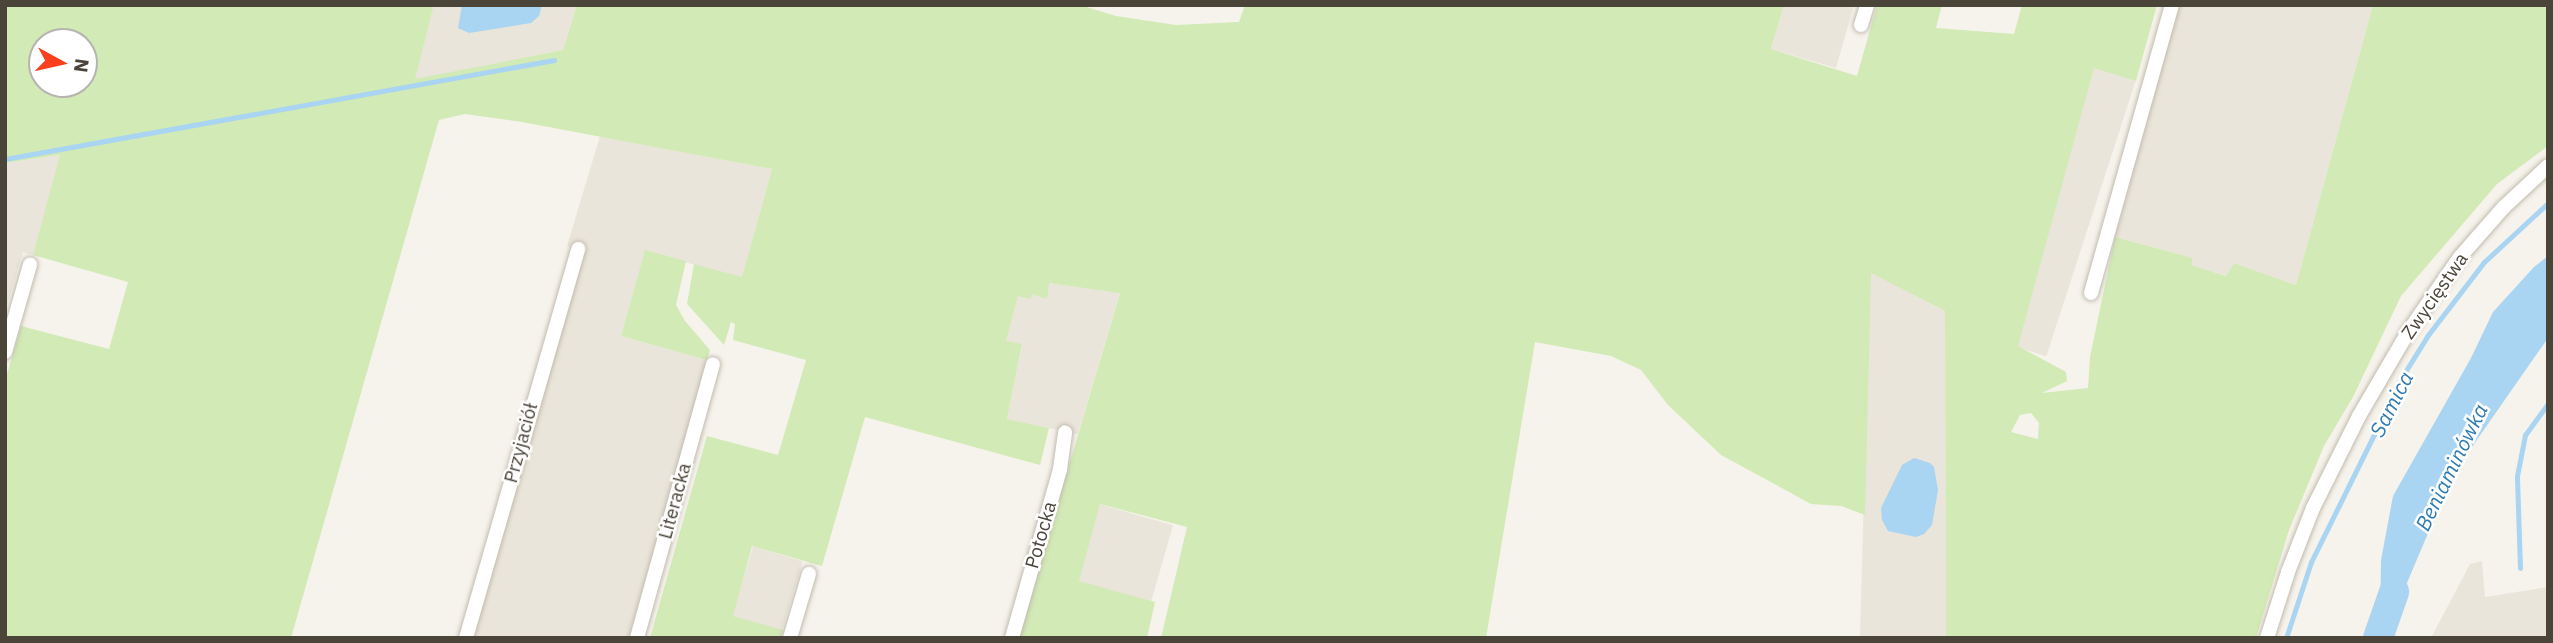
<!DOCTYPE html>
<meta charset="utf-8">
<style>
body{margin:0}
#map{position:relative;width:2553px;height:643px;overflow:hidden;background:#f6f3ec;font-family:"IBM Plex Sans",sans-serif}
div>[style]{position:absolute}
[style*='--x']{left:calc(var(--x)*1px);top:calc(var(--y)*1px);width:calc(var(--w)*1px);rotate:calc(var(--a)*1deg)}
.residential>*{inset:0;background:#eae5da;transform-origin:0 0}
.green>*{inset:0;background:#d2eab5}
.water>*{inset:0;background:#a9d4f2}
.stream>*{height:5px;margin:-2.5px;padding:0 2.5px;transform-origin:2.5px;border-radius:2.5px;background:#a9d4f2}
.river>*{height:30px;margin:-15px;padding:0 15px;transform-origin:15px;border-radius:15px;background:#a9d4f2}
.roads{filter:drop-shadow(0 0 2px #c2bbae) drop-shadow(0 0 2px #c2bbae)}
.minor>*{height:14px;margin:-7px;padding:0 7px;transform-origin:7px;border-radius:7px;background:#fff}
span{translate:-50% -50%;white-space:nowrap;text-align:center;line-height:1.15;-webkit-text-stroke:5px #fff;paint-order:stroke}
.street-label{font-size:19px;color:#4b4439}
.water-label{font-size:21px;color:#2e7ab2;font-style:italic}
.frame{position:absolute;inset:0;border:7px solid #4b4439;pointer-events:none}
.north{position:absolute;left:28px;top:28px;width:70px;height:70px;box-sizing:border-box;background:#fff;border:2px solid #b7b4b0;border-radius:50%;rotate:98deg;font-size:19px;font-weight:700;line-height:28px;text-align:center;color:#4b4439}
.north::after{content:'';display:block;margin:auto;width:24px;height:32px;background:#fc3f1d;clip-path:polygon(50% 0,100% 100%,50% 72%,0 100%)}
</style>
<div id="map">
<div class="residential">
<div style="clip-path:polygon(434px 5px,577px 5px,563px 50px,414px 80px)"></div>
<div style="clip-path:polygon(1784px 5px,1854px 5px,1836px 68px,1771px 49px)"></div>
<div style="clip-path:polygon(2179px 5px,2373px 5px,2296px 285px,2234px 263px,2227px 276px,2190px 265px,2193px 258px,2115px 237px)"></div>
<div style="left:2094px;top:67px;width:44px;height:290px;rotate:18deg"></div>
<div style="clip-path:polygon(600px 136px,772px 169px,742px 278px,645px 251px,621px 336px,707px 360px,629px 638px,473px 638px,582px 250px,567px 246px)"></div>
<div style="clip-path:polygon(61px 155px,33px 255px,23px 252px,5px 312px,5px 163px)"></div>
<div style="clip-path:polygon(1870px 272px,1945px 311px,1946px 638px,1860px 638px)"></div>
<div style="clip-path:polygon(1048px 283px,1120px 292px,1078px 434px,1007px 419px,1022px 345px,1005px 342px,1018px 296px,1031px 294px)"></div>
<div style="left:1099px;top:504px;width:77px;height:80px;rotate:16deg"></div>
<div style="left:753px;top:546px;width:52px;height:73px;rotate:17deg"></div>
<div style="clip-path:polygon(2482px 561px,2485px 597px,2548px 587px,2548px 638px,2431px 638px,2470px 564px)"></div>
</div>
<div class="green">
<div style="clip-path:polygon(evenodd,5px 5px,434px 5px,415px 79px,563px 50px,577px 5px,1080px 5px,1116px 16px,1176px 25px,1239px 22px,1245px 5px,1784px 5px,1771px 49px,1857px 76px,1877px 5px,1942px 5px,1936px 28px,2014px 34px,2022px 5px,2157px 5px,2136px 81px,2094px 68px,2018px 346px,2066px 372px,2067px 381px,2042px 393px,2088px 388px,2090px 357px,2115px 237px,2193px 258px,2191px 265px,2226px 276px,2234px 263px,2296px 285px,2373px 5px,2548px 5px,2548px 146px,2497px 184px,2401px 296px,2353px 397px,2324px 446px,2289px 530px,2256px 638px,1946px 638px,1945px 311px,1871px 273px,1865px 515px,1841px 506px,1811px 504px,1721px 455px,1668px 405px,1641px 370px,1611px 356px,1535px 342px,1486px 638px,1161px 638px,1187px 527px,1100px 504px,1079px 581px,1155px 602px,1147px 638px,1018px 638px,1120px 293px,1049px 283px,1047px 299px,1032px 294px,1031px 299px,1018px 296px,1006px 341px,1022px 344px,1007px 419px,1049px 428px,1040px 465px,865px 417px,822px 566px,752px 546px,733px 616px,783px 630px,781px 638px,650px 638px,707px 436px,778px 455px,806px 360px,733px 340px,735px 324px,731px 322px,724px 345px,687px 304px,694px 264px,742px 277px,772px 169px,522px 122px,465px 114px,439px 120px,291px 638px,5px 638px,5px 381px,21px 326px,109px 349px,128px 282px,33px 255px,60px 155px,5px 163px,5px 5px,42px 42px,84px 42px,84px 84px,42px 84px,42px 42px,5px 5px,2031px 413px,2039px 423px,2038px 439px,2011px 432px,2020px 415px,2031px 413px)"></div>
<div style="clip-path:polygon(645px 250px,686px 261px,676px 305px,685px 321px,710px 350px,707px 360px,621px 336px)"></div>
</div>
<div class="water">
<div style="clip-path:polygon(462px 5px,542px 5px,539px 16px,531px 23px,469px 33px,458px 28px)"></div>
<div style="clip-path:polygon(2548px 256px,2548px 338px,2467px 454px,2426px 538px,2398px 604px,2380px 628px,2381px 560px,2393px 496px,2471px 358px,2493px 312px,2534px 267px)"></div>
<div style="clip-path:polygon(1914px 458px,1930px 463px,1934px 467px,1938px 490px,1932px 525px,1924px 534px,1916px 537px,1888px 531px,1882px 520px,1881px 508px,1902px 465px)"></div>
</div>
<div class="stream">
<div style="--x:5;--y:159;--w:558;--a:-10.22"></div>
<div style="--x:2520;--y:568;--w:92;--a:-91.9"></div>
<div style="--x:2517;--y:476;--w:42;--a:-79"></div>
<div style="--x:2525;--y:435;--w:39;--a:-54"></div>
<div style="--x:2286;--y:638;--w:80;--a:-71.8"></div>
<div style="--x:2311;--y:562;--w:212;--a:-63.7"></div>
<div style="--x:2405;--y:372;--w:44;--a:-58.1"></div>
<div style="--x:2428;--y:335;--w:92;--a:-52.5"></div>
<div style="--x:2484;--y:262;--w:87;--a:-42.7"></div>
</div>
<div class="river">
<div style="--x:2378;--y:638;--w:49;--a:-70.8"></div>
</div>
<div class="roads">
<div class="minor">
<div style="--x:1861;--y:25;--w:21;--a:-73"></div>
<div style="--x:2091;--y:293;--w:299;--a:-74.3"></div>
<div style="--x:5;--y:352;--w:91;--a:-74"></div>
<div style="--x:466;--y:638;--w:405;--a:-73.9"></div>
<div style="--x:637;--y:638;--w:284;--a:-74.5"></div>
<div style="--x:790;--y:638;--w:67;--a:-73.5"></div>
<div style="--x:1012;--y:638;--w:176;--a:-74.1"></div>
<div style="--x:1060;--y:469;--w:37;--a:-82"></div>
<div style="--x:2267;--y:638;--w:69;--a:-72.3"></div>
<div style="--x:2288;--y:572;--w:69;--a:-68.7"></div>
<div style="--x:2313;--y:508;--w:103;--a:-63.4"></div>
<div style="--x:2359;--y:416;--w:97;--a:-59.7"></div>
<div style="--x:2408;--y:332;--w:91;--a:-55.3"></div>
<div style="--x:2460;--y:257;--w:67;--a:-48.7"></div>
<div style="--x:2504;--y:207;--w:60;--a:-43"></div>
</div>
</div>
<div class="street-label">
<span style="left:2435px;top:296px;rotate:-55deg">Zwycięstwa</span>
<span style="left:521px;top:443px;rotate:-75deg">Przyjaciół</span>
<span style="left:675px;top:501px;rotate:-75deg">Literacka</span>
<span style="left:1041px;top:535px;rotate:-74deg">Potocka</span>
</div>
<div class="water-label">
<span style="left:2391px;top:404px;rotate:-63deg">Samica</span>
<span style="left:2451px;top:467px;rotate:-64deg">Beniaminówka</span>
</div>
<div class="frame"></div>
<div class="north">N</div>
</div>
